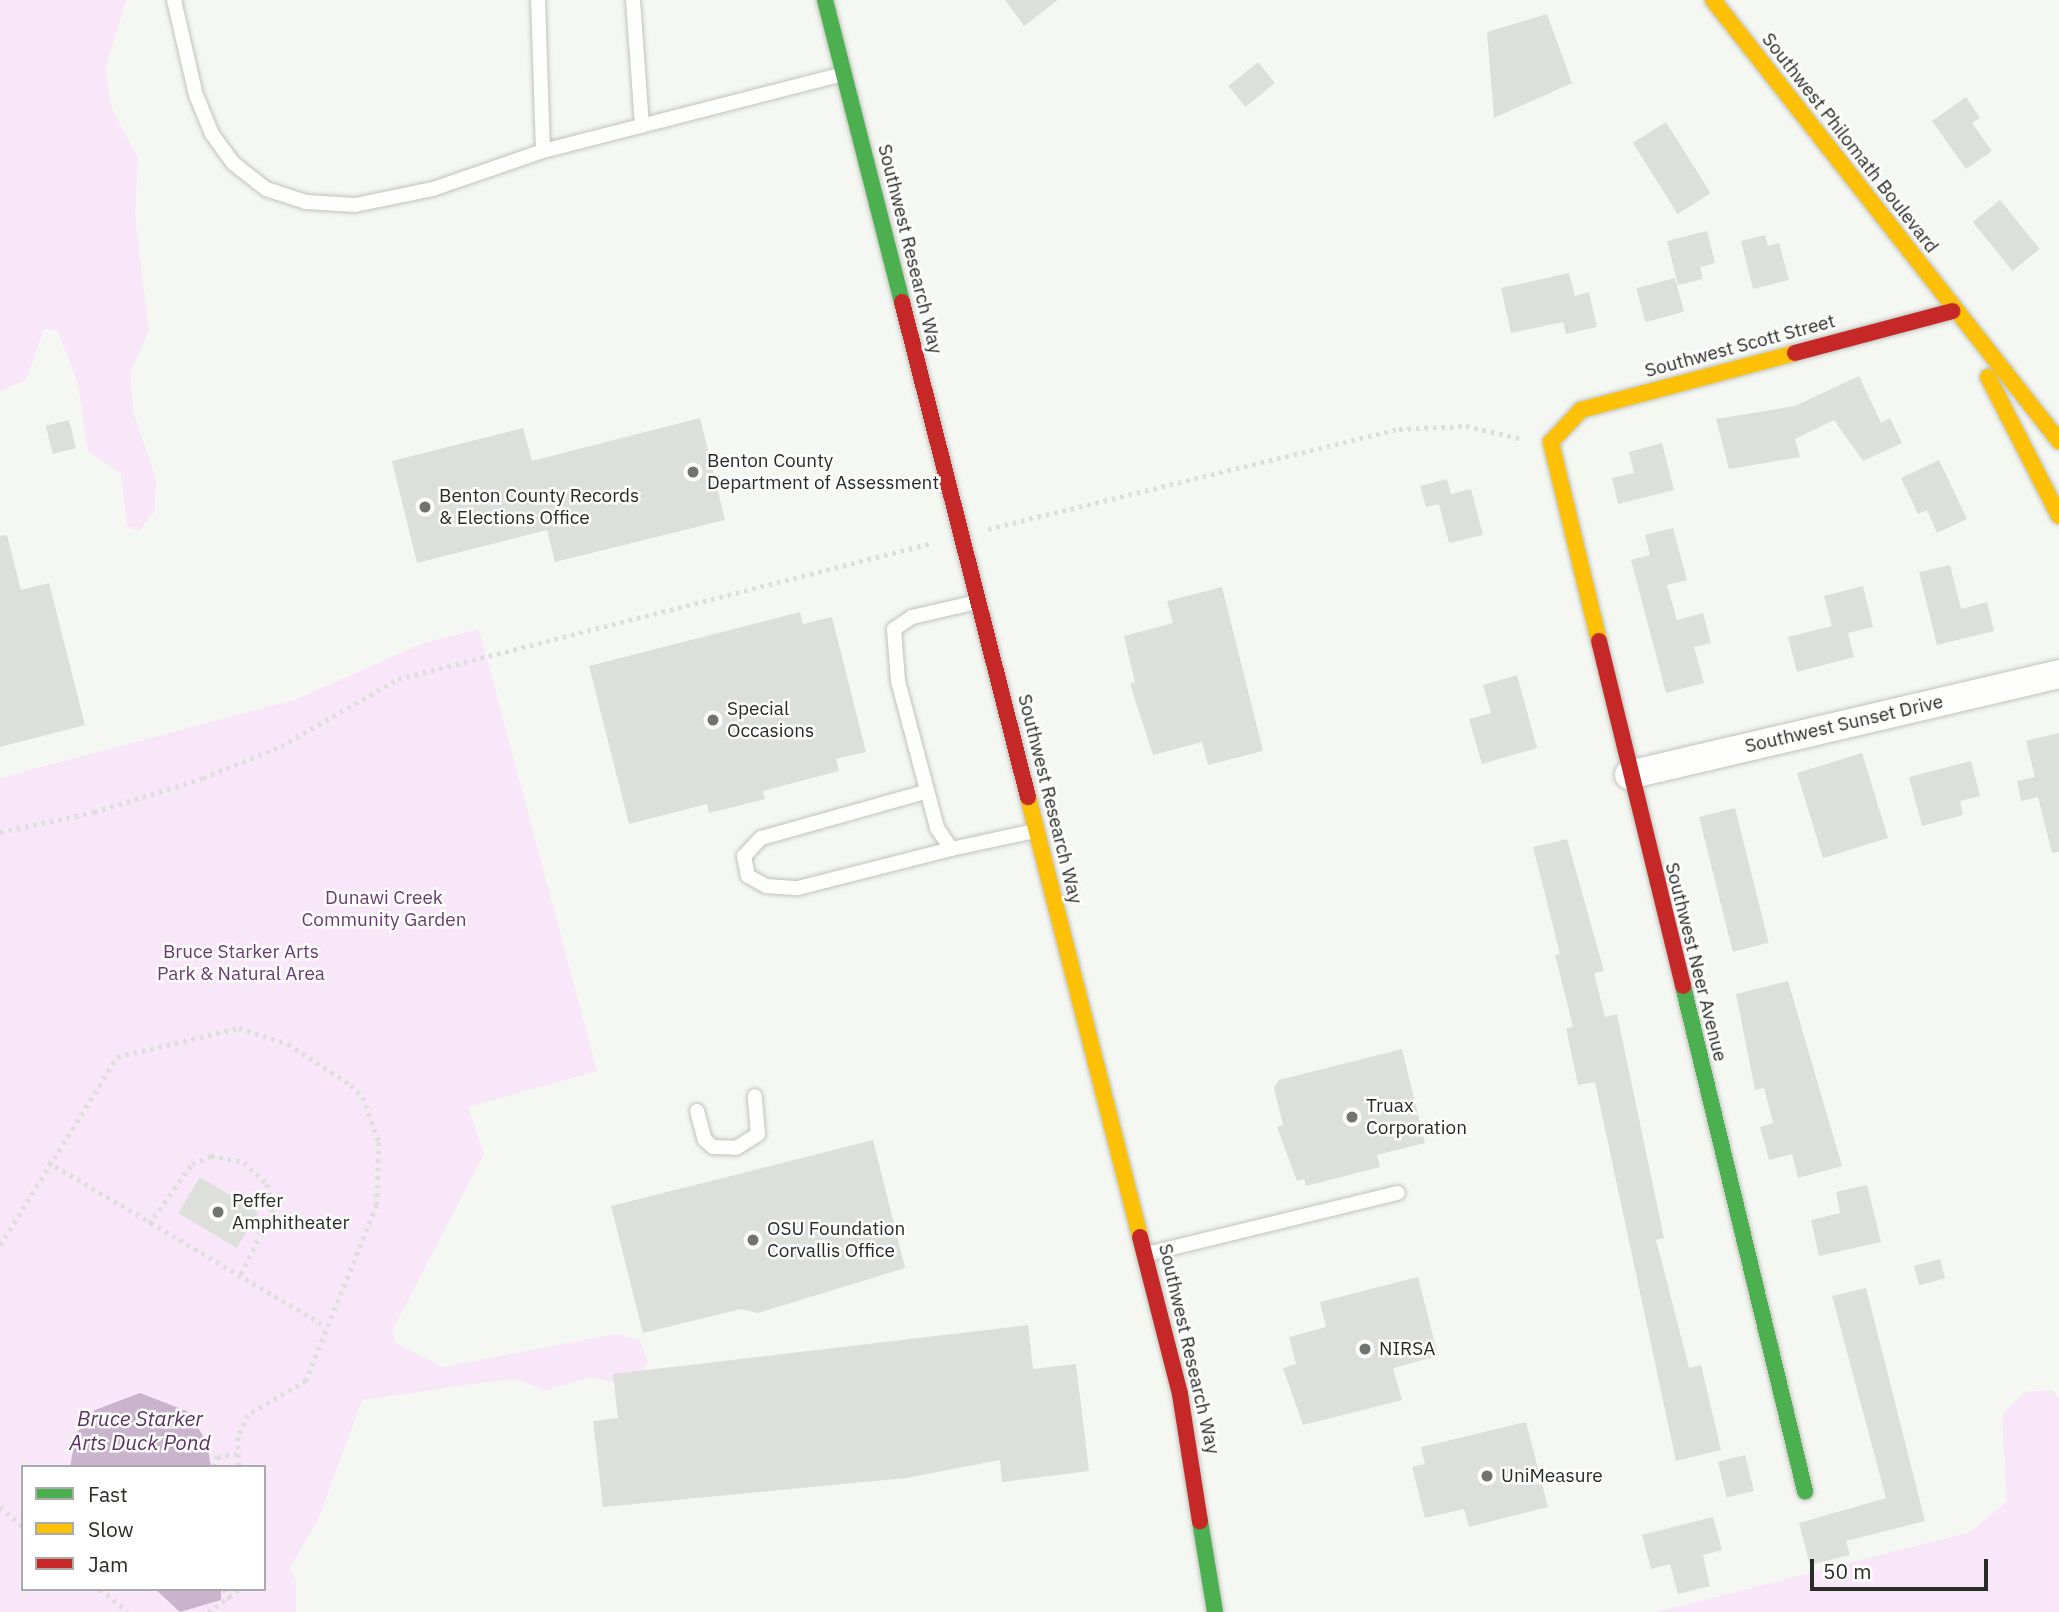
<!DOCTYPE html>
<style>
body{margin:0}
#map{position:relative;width:2059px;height:1612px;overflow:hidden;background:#f5f8f2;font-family:"IBM Plex Sans",sans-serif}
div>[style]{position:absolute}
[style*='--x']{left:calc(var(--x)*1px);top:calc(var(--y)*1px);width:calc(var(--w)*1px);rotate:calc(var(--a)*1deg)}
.green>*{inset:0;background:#f8e6f9}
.water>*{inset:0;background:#cab3cc}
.building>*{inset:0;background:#dddfda;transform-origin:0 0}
.path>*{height:4.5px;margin-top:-2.25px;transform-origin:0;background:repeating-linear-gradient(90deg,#dededd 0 3.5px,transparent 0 8.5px)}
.roads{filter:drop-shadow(0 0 2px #c0c2bd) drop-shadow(0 0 2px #c0c2bd)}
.lane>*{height:14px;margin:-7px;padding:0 7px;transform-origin:7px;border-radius:7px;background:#fefefd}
.street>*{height:28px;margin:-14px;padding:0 14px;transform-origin:14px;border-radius:14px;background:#fefefd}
.fast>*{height:16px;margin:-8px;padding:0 8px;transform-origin:8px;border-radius:8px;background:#4caf50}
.slow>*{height:16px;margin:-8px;padding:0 8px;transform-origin:8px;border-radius:8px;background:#ffc107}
.jam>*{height:16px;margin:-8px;padding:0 8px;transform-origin:8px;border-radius:8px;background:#c62828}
.dots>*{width:19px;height:19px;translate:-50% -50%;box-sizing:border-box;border:4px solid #fff;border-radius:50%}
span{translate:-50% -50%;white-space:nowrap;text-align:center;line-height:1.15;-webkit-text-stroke:5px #fff;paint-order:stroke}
.street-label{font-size:19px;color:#292b27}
.poi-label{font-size:19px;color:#292b27}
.left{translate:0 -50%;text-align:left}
.park-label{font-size:19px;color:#693c6f}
.water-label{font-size:21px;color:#5d3163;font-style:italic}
.legend{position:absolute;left:21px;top:1465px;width:245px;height:126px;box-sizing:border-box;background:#fff;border:2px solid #a9aaa9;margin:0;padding:9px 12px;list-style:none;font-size:21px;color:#292b27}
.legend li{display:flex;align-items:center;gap:14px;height:35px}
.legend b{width:35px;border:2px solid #a9aaa9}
.scale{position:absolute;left:1810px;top:1559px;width:178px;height:32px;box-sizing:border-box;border:4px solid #292b27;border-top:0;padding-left:9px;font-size:21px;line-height:24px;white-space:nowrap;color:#292b27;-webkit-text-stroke:5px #fff;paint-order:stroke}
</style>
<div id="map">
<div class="green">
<div style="clip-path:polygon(0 0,126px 0,105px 69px,112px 109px,138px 158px,135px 216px,149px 331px,130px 374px,134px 415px,156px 479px,155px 510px,139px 531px,127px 526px,121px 474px,88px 451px,78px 384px,58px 331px,44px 329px,26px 380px,0 391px)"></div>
<div style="clip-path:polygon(evenodd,479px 629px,597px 1071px,468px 1107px,484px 1154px,392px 1331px,395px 1343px,443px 1367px,616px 1334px,640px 1340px,648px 1362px,642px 1373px,618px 1383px,590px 1377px,544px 1391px,521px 1380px,494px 1381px,362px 1400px,318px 1520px,289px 1569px,296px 1580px,296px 1612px,0 1612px,0 778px,297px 699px,421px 644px,479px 629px,23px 1467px,264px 1467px,264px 1589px,23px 1589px,23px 1467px)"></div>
<div style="clip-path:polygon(2052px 1390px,2059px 1399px,2059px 1612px,1656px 1612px,1971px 1532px,2007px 1501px,2002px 1415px,2025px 1392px)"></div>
</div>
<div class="water">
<div style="clip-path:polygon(140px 1393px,189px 1412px,207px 1443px,211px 1467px,70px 1467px,76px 1434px,95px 1410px)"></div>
<div style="clip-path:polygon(155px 1589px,221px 1589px,221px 1600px,180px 1612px)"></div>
</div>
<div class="building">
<div style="clip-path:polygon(1005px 0,1058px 0,1024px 26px)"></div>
<div style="clip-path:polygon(1547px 14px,1572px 83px,1494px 118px,1487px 32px)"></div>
<div style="left:1258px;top:62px;width:27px;height:38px;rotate:51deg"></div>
<div style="clip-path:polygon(1966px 97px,1980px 118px,1972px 123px,1992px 151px,1966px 169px,1932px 121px)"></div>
<div style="left:1666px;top:122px;width:84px;height:39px;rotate:58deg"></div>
<div style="left:2000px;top:200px;width:63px;height:35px;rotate:51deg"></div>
<div style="clip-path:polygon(1707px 231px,1715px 263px,1700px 267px,1703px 279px,1678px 285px,1667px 241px)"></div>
<div style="clip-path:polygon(1765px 235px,1768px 246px,1779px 243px,1789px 280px,1753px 289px,1741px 241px)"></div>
<div style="clip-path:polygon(1569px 273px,1575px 296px,1589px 292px,1597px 327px,1566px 334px,1563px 322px,1511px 333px,1501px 288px)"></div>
<div style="left:1675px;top:278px;width:35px;height:40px;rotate:75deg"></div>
<div style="clip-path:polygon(1859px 376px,1881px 423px,1890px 418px,1902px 443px,1863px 461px,1834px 420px,1795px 439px,1800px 457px,1729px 469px,1716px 419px,1795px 406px)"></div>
<div style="clip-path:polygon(700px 418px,725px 520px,555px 562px,547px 530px,417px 563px,392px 461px,523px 428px,532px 461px)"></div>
<div style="left:69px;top:420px;width:29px;height:24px;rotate:76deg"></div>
<div style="clip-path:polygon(1662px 443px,1674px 490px,1618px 504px,1612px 478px,1634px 473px,1629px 452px)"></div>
<div style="clip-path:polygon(1939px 460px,1967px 519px,1937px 533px,1927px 510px,1918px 514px,1901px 478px)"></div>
<div style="clip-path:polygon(1447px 479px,1451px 494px,1471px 489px,1483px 535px,1449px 543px,1439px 504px,1426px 507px,1420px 486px)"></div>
<div style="clip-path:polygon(1673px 528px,1687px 580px,1667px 585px,1677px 620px,1703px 613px,1711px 643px,1694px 647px,1704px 683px,1666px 693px,1631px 560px,1650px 555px,1645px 535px)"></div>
<div style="clip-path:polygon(7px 535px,21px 590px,49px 583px,85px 725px,0 747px,0 536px)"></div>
<div style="clip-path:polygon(1950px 565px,1961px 609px,1987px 602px,1994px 631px,1937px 645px,1919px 572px)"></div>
<div style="clip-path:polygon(1863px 586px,1873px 627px,1848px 633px,1854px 657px,1797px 672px,1788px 637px,1832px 626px,1824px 596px)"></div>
<div style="clip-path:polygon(1222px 587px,1263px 751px,1208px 765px,1202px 742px,1153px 755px,1130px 684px,1135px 682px,1124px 636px,1173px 623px,1167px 601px)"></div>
<div style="clip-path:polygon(800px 612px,803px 624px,832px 617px,866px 752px,836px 759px,839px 771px,763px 791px,765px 799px,709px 813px,707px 804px,629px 824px,589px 666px)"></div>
<div style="clip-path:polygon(1517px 675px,1537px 748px,1482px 764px,1469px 719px,1491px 713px,1483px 685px)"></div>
<div style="clip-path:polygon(2059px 733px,2059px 852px,2052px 853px,2038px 797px,2021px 801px,2017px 781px,2035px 777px,2026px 741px)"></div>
<div style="left:1862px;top:753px;width:89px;height:68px;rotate:73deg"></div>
<div style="clip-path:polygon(1971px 761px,1980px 796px,1960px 801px,1963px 815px,1922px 826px,1909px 777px)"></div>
<div style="left:1735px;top:808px;width:139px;height:37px;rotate:76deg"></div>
<div style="clip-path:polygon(1567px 839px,1604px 971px,1594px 973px,1605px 1017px,1617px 1014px,1664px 1238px,1656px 1240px,1666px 1278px,1689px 1368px,1701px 1365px,1721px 1450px,1676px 1461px,1595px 1082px,1578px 1085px,1566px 1028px,1573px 1027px,1555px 955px,1560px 954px,1533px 847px)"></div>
<div style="clip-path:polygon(1788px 981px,1842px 1166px,1798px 1178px,1792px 1154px,1769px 1160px,1760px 1127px,1773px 1123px,1764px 1088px,1755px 1090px,1736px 994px)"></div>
<div style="clip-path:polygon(1402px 1049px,1425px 1143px,1377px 1155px,1380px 1167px,1306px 1186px,1304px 1179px,1297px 1181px,1277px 1127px,1283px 1125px,1274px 1088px,1279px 1080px)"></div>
<div style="clip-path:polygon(873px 1140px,905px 1268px,758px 1313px,741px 1309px,643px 1333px,611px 1206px)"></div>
<div style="left:200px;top:1177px;width:68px;height:42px;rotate:31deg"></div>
<div style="clip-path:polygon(1867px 1185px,1881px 1242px,1819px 1256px,1811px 1220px,1840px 1213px,1836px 1192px)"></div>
<div style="left:1940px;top:1259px;width:20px;height:27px;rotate:75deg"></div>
<div style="clip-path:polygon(1418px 1277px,1438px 1356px,1393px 1368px,1402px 1400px,1303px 1425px,1283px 1368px,1296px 1364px,1289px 1337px,1326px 1327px,1320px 1302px)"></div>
<div style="clip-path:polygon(1866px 1288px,1925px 1521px,1846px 1541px,1850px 1555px,1810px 1565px,1799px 1523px,1886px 1498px,1832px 1296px)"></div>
<div style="clip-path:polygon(1028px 1325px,1033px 1369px,1076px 1364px,1089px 1471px,1002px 1482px,1000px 1460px,906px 1478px,603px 1507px,593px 1421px,618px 1418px,613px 1374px)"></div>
<div style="clip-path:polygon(1526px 1422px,1548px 1507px,1469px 1527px,1464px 1509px,1425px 1518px,1412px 1467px,1425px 1464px,1421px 1447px)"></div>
<div style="left:1745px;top:1455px;width:37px;height:28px;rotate:76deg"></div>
<div style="clip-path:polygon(1713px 1517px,1722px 1550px,1703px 1555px,1710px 1586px,1678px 1594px,1670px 1564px,1651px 1569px,1642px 1535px)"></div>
</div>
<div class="path">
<div style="--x:988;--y:529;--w:423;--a:-13.7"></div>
<div style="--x:1399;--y:429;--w:67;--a:-2.6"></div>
<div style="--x:1466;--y:426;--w:58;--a:12.8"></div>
<div style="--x:0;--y:832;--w:96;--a:-12"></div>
<div style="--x:94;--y:812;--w:114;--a:-17.3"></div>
<div style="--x:203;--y:778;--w:84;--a:-22.3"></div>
<div style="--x:281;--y:746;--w:135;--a:-29.8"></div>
<div style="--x:398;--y:679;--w:551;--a:-14.29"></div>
<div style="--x:48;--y:1162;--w:321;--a:30.6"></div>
<div style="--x:149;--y:1224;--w:74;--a:-54.4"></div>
<div style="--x:192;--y:1164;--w:21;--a:-23"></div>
<div style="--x:211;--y:1156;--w:34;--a:10"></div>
<div style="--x:244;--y:1162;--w:32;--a:44"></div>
<div style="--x:267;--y:1184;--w:27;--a:77"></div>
<div style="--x:273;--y:1210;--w:77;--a:116.2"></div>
<div style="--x:0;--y:1245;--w:221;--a:-58.1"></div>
<div style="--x:117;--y:1057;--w:125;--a:-13.4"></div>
<div style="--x:239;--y:1028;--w:52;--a:18.1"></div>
<div style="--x:288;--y:1044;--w:75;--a:33.1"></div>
<div style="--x:351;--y:1085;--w:17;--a:45"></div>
<div style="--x:363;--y:1097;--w:48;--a:70.4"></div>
<div style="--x:379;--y:1142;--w:63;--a:91.8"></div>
<div style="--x:377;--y:1205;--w:190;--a:112"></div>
<div style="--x:306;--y:1381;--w:67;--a:149.6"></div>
<div style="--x:248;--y:1415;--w:24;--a:114"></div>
<div style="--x:238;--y:1437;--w:30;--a:88"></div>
<div style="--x:213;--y:1467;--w:11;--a:-68"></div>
<div style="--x:217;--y:1457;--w:20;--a:-9"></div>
<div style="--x:0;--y:1507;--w:30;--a:40"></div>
<div style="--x:100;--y:1589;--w:36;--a:39"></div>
<div style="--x:224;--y:1589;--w:13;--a:58"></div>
<div style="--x:208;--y:1612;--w:39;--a:-36"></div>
</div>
<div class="roads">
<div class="lane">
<div style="--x:174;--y:0;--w:98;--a:77"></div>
<div style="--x:196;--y:95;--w:42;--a:67.7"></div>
<div style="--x:212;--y:134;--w:36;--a:54"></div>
<div style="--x:233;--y:163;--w:42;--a:38.2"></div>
<div style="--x:266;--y:189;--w:42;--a:18"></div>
<div style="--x:306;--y:202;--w:49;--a:3.5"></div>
<div style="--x:355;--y:205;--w:80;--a:-11.6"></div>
<div style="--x:433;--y:189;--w:116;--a:-19.1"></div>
<div style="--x:543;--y:151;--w:309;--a:-14.4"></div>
<div style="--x:538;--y:0;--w:151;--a:88.1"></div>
<div style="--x:633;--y:0;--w:126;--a:85.9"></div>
<div style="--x:977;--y:602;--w:67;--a:167"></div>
<div style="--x:912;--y:617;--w:22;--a:146"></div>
<div style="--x:894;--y:629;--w:52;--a:85.6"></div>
<div style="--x:898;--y:681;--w:152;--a:75.1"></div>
<div style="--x:937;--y:828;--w:25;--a:56"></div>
<div style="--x:951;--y:849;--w:85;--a:-12.2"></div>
<div style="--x:925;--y:792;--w:170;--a:164.3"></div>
<div style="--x:761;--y:838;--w:25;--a:133"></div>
<div style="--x:744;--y:856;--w:20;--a:79"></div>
<div style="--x:748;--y:876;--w:21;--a:29"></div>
<div style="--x:766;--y:886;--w:32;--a:4"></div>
<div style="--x:798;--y:888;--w:158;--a:-14.3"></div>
<div style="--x:697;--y:1111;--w:30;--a:75"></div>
<div style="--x:705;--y:1140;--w:11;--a:41"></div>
<div style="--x:713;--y:1147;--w:23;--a:2"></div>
<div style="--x:736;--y:1148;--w:26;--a:-32"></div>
<div style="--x:758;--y:1134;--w:38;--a:-95"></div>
<div style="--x:1147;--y:1254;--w:258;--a:-13.7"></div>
</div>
<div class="street">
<div style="--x:1629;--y:775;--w:442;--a:-13.2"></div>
</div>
<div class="fast">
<div style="--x:825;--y:0;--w:312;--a:75.7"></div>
<div style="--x:1683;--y:986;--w:520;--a:76.42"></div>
<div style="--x:1200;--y:1521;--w:92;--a:80.6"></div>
</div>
<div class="slow">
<div style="--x:1713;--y:0;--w:561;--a:51.88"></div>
<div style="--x:1988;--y:377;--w:156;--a:62.9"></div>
<div style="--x:1599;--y:641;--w:205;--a:-103.6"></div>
<div style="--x:1551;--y:442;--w:44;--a:-46.8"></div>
<div style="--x:1581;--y:410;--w:221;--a:-14.9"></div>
<div style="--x:1028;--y:797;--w:454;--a:75.7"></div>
</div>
<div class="jam">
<div style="--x:902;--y:302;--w:511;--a:75.72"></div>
<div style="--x:1795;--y:353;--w:163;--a:-14.9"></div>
<div style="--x:1599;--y:641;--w:355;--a:76.3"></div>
<div style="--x:1140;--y:1237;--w:162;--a:75.7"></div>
<div style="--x:1180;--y:1394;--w:129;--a:81.1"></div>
</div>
</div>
<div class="dots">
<div style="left:693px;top:472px;background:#70736e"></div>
<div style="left:425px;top:507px;background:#70736e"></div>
<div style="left:713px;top:720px;background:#70736e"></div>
<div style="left:1352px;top:1117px;background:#70736e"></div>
<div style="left:218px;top:1212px;background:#70736e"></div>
<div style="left:753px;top:1240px;background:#70736e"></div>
<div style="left:1365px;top:1349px;background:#70736e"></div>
<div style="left:1487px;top:1476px;background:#70736e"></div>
</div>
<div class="street-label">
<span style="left:1850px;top:143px;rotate:52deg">Southwest Philomath Boulevard</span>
<span style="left:910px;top:249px;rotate:76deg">Southwest Research Way</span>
<span style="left:1740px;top:346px;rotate:-15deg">Southwest Scott Street</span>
<span style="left:1844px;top:724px;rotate:-13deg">Southwest Sunset Drive</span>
<span style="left:1050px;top:799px;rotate:76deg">Southwest Research Way</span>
<span style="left:1696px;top:962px;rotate:76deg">Southwest Neer Avenue</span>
<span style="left:1189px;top:1349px;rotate:77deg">Southwest Research Way</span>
</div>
<div class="poi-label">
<span class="left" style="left:707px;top:472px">Benton County<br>Department of Assessment</span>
<span class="left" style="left:439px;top:507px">Benton County Records<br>&amp; Elections Office</span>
<span class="left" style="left:727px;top:720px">Special<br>Occasions</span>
<span class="left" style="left:1366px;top:1117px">Truax<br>Corporation</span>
<span class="left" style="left:232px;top:1212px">Peffer<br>Amphitheater</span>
<span class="left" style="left:767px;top:1240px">OSU Foundation<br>Corvallis Office</span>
<span class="left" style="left:1379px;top:1349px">NIRSA</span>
<span class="left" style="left:1501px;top:1476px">UniMeasure</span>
</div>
<div class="park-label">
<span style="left:384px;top:909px">Dunawi Creek<br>Community Garden</span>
<span style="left:241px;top:963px">Bruce Starker Arts<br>Park &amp; Natural Area</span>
</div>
<div class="water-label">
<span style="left:140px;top:1430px">Bruce Starker<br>Arts Duck Pond</span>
</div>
<ul class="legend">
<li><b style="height:9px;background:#4caf50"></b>Fast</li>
<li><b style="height:9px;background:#ffc107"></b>Slow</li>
<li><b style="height:9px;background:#c62828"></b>Jam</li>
</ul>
<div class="scale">50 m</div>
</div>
